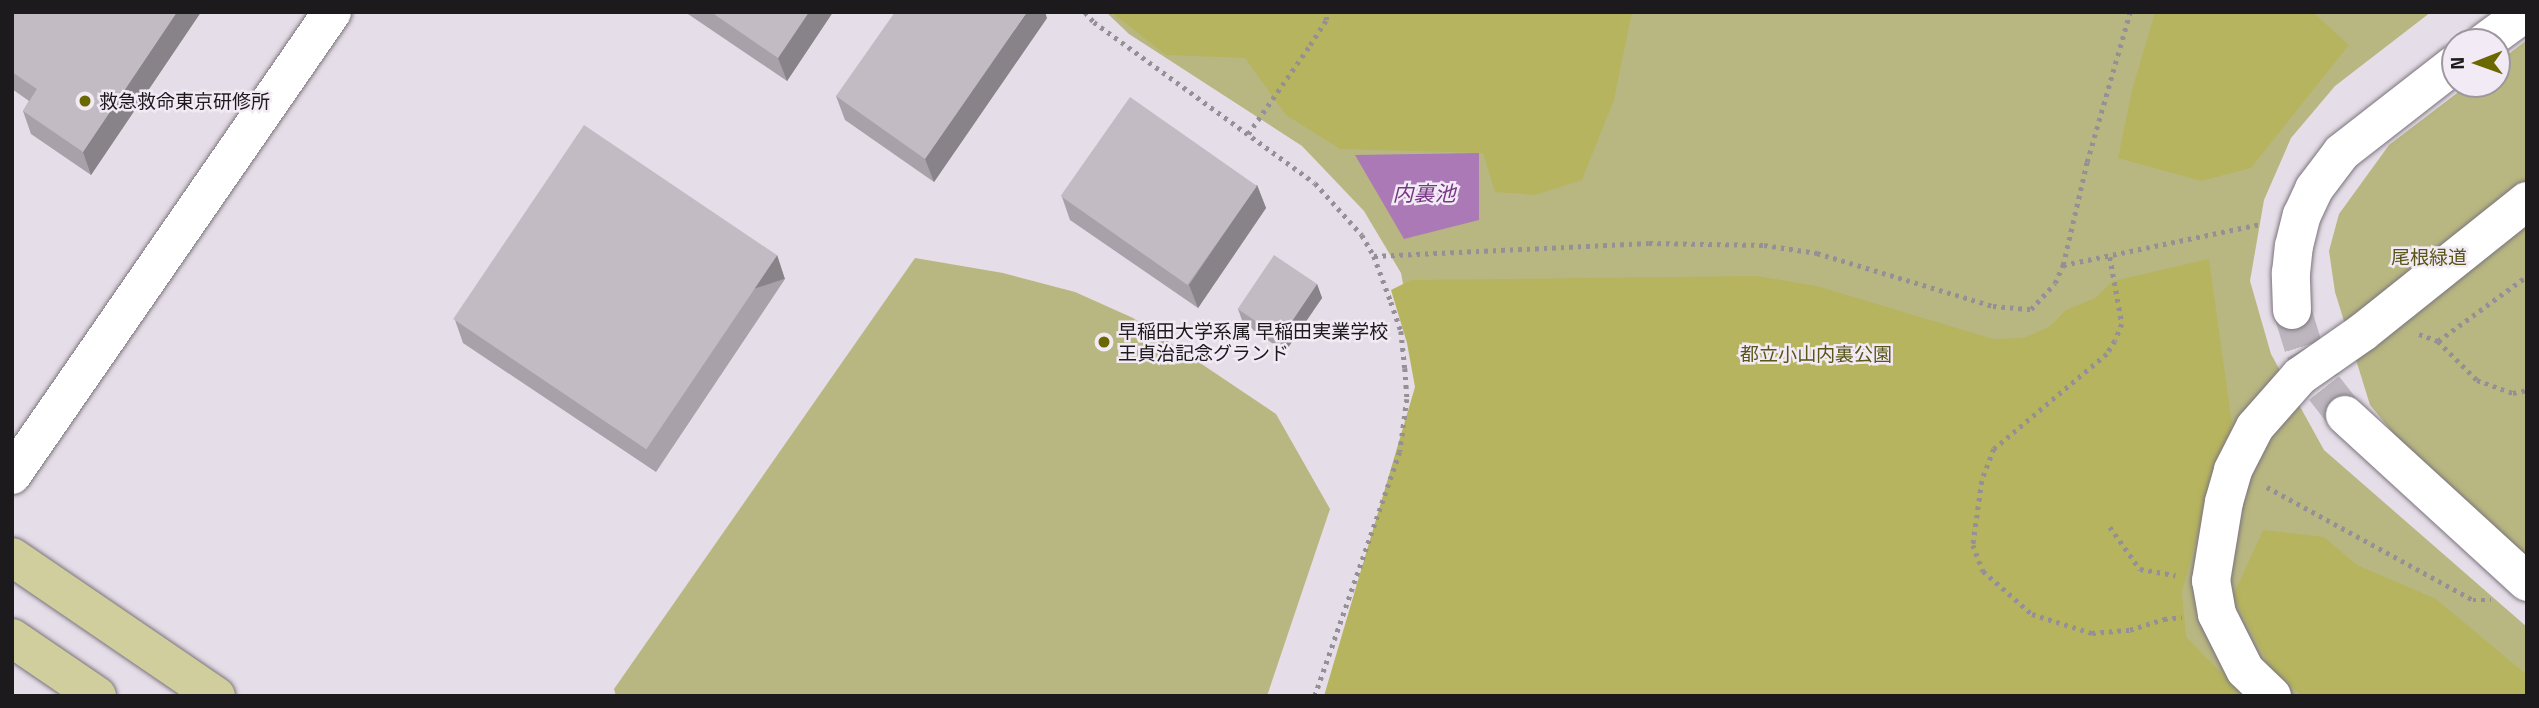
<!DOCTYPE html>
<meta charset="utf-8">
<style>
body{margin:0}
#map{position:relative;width:2539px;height:708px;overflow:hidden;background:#e5dde7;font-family:"Titillium Web","Noto Sans JP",sans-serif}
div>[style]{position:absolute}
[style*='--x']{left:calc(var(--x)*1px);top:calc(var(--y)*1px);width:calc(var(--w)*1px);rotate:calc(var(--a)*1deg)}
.green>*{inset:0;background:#b8b781}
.forest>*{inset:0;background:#b7b460}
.water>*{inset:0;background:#ac79b7}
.minor-tunnel>*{height:38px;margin-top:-19px;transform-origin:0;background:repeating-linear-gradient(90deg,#bdb6bf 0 38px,transparent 0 57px)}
.path>*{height:4.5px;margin-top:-2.25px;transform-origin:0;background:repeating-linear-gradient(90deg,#958f96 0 3.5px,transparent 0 8.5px)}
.roads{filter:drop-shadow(0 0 2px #7a737c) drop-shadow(0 0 2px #7a737c)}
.minor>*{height:38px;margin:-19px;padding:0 19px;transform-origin:19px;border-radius:19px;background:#fff}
.major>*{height:38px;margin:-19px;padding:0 19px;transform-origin:19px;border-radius:19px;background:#d0ce9c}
.wall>*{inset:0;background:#a8a1a9}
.shaded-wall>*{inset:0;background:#888389;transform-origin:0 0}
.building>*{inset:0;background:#c3bbc4;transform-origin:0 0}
.dots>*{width:19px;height:19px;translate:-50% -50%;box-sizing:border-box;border:4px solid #f2eaf4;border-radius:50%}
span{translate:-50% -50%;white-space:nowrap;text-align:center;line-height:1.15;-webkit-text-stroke:5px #f2eaf4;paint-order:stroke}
.poi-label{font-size:19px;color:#1d1a1d}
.left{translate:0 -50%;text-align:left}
.park-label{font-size:19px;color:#595618}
.water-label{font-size:21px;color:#773784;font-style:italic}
.frame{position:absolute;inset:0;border:14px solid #1d1a1d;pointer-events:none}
.north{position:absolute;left:2441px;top:28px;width:70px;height:70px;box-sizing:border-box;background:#f2eaf4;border:2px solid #9d979e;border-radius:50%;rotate:269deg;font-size:19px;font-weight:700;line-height:28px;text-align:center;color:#1d1a1d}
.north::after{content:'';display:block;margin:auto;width:24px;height:32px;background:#6c6800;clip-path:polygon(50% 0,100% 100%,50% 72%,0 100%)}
</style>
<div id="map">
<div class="green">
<div style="clip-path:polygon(1106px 12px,2431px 12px,2335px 86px,2291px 138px,2264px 200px,2250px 281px,2271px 354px,2324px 450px,2527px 627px,2527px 696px,1328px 696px,1416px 392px,1412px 333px,1401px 273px,1364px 211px,1302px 146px,1129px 34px)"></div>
<div style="clip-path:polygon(2527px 40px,2527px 566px,2419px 464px,2370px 405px,2335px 292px,2329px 251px,2339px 214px,2389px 145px,2469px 84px,2497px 84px,2497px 63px)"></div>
<div style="clip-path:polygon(915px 258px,1003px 273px,1075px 292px,1133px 318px,1276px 414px,1330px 509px,1267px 696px,616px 696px,614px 689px)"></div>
</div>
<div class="forest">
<div style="clip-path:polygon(1111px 12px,1632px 12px,1614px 100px,1582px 180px,1535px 195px,1495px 192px,1483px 153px,1340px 149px,1286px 115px,1245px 58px,1166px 55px)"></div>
<div style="clip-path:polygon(2155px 12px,2313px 12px,2349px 45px,2251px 168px,2201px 181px,2118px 158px,2132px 90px)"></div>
<div style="clip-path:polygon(2209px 259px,2232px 424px,2214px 472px,2182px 592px,2186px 637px,2244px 696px,1324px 696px,1415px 387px,1407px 343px,1391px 290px,1411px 280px,1757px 276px,1817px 286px,1993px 339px,2024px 338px,2049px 327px,2066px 310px,2095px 298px,2113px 281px)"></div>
<div style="clip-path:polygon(2263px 530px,2324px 537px,2357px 565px,2436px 599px,2527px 675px,2527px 696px,2302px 696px,2270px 667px,2233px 596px)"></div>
</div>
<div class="water">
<div style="clip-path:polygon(1479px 153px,1479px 220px,1404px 239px,1355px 155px)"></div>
</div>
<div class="minor-tunnel">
<div style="--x:2292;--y:310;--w:41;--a:72.9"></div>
<div style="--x:2304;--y:349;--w:44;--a:62.9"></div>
<div style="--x:2324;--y:388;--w:34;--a:52"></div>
</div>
<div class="path">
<div style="--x:1085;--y:12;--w:13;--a:48"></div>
<div style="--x:1094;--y:22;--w:273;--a:36.1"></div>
<div style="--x:1315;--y:183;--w:70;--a:47.9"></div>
<div style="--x:1362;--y:235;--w:24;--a:60"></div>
<div style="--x:1374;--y:256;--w:49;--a:69.7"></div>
<div style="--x:1391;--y:302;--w:31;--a:71"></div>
<div style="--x:1401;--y:331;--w:37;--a:84"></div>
<div style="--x:1405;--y:368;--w:31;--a:86"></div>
<div style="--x:1407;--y:399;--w:53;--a:97.5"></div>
<div style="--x:1400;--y:452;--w:258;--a:109.2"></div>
<div style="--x:1248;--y:134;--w:108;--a:-55.1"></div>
<div style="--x:1310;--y:45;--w:30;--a:-57"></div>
<div style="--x:1326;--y:20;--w:8;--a:-83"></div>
<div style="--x:1374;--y:256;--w:275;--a:-2.7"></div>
<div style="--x:1649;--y:243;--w:115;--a:1"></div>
<div style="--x:1764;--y:245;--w:54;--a:8.6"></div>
<div style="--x:1817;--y:253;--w:184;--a:16.8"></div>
<div style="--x:1993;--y:306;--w:38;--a:5"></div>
<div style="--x:2031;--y:309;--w:35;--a:-47"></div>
<div style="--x:2055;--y:283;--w:20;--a:-66"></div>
<div style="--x:2063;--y:265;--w:106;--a:-76.9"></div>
<div style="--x:2087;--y:162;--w:156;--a:-74"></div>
<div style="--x:2110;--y:257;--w:68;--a:79.8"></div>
<div style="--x:2122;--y:324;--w:18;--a:112"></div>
<div style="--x:2115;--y:341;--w:15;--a:122"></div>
<div style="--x:2107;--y:354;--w:148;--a:139.9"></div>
<div style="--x:1994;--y:449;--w:34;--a:111"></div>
<div style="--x:1982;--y:481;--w:65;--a:98"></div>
<div style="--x:1973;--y:545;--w:28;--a:69"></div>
<div style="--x:1983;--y:571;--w:65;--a:41.3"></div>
<div style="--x:2032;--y:614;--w:63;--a:17.6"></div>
<div style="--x:2092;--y:633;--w:38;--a:-5"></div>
<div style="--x:2130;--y:630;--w:36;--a:-18"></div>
<div style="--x:2164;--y:619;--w:18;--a:-6"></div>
<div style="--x:2063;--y:265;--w:202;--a:-11.7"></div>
<div style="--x:2419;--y:334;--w:20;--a:20"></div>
<div style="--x:2438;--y:341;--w:110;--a:-36.1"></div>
<div style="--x:2438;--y:341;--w:55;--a:45"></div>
<div style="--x:2477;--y:380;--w:38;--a:20"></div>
<div style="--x:2513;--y:393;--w:14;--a:-12"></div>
<div style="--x:2267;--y:487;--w:235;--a:28.7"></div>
<div style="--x:2473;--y:600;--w:18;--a:0"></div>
<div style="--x:2110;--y:527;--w:52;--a:54.5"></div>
<div style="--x:2140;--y:569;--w:36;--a:10"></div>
</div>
<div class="roads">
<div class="minor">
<div style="--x:2485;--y:42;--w:51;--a:-36.2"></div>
<div style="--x:2292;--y:310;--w:37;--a:-92"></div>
<div style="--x:2291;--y:273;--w:27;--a:-84"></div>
<div style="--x:2294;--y:246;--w:32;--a:-76"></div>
<div style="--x:2302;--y:215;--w:29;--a:-65"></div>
<div style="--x:2314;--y:189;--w:46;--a:-52.9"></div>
<div style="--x:2342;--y:152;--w:143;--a:-37.9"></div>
<div style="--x:2345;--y:415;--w:247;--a:42.5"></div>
<div style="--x:12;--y:475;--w:563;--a:-55.35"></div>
<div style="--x:2272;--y:696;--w:37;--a:-136"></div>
<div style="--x:2245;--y:670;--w:63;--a:-116.6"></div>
<div style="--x:2217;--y:614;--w:34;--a:-100"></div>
<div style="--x:2211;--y:581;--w:80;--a:-80.7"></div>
<div style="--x:2224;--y:502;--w:33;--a:-74"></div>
<div style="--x:2233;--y:470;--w:48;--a:-62.9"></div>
<div style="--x:2255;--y:427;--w:68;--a:-48.6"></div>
<div style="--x:2300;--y:376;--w:77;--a:-34.9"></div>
<div style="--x:2363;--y:332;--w:210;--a:-38.6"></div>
</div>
<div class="major">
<div style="--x:12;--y:557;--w:247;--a:34.3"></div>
<div style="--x:12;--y:638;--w:103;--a:34.3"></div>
</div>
</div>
<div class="wall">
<div style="clip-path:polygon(12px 12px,201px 12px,91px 175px,31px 134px,23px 111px,29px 101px,12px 89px)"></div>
<div style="clip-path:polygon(685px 12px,833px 12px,787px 81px)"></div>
<div style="clip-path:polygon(1047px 18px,934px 182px,845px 120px,836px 96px)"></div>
<div style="clip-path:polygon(1257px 185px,1266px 208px,1198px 308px,1070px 220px,1062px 197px)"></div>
<div style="clip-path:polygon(777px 255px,785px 279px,656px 472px,463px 343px,455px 320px)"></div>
<div style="clip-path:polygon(1317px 284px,1322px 298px,1285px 352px,1243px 323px,1238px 309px)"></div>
</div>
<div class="shaded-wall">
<div style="clip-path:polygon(177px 12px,201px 12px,91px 175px,83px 152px)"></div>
<div style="clip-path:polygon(809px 12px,833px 12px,787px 81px,778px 58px)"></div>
<div style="clip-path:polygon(1027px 12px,1045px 12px,1047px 18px,934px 182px,925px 159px)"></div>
<div style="clip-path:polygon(1257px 185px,1266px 208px,1198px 308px,1189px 285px)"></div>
<div style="left:777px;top:255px;width:25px;height:234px;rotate:72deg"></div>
<div style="clip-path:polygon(1317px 284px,1322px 298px,1285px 352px,1280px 338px)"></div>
</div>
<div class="building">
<div style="clip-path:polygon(12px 12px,177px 12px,83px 152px,23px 111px,37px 89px,12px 72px)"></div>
<div style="clip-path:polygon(711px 12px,809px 12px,778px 58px)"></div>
<div style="clip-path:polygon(895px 12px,1027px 12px,925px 159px,836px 96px)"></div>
<div style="left:1130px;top:97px;width:155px;height:121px;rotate:35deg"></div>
<div style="left:584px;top:125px;width:233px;height:234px;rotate:34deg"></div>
<div style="left:1274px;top:255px;width:52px;height:65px;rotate:34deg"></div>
</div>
<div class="dots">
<div style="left:85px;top:101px;background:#6c6800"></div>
<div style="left:1104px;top:342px;background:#6c6800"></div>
</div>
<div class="poi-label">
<span class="left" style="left:99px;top:101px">救急救命東京研修所</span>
<span class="left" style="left:1118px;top:342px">早稲田大学系属 早稲田実業学校<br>王貞治記念グランド</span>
</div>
<div class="park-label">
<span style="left:2429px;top:257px">尾根緑道</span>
<span style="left:1816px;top:354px">都立小山内裏公園</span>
</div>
<div class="water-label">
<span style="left:1424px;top:193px">内裏池</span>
</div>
<div class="frame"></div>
<div class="north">N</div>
</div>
